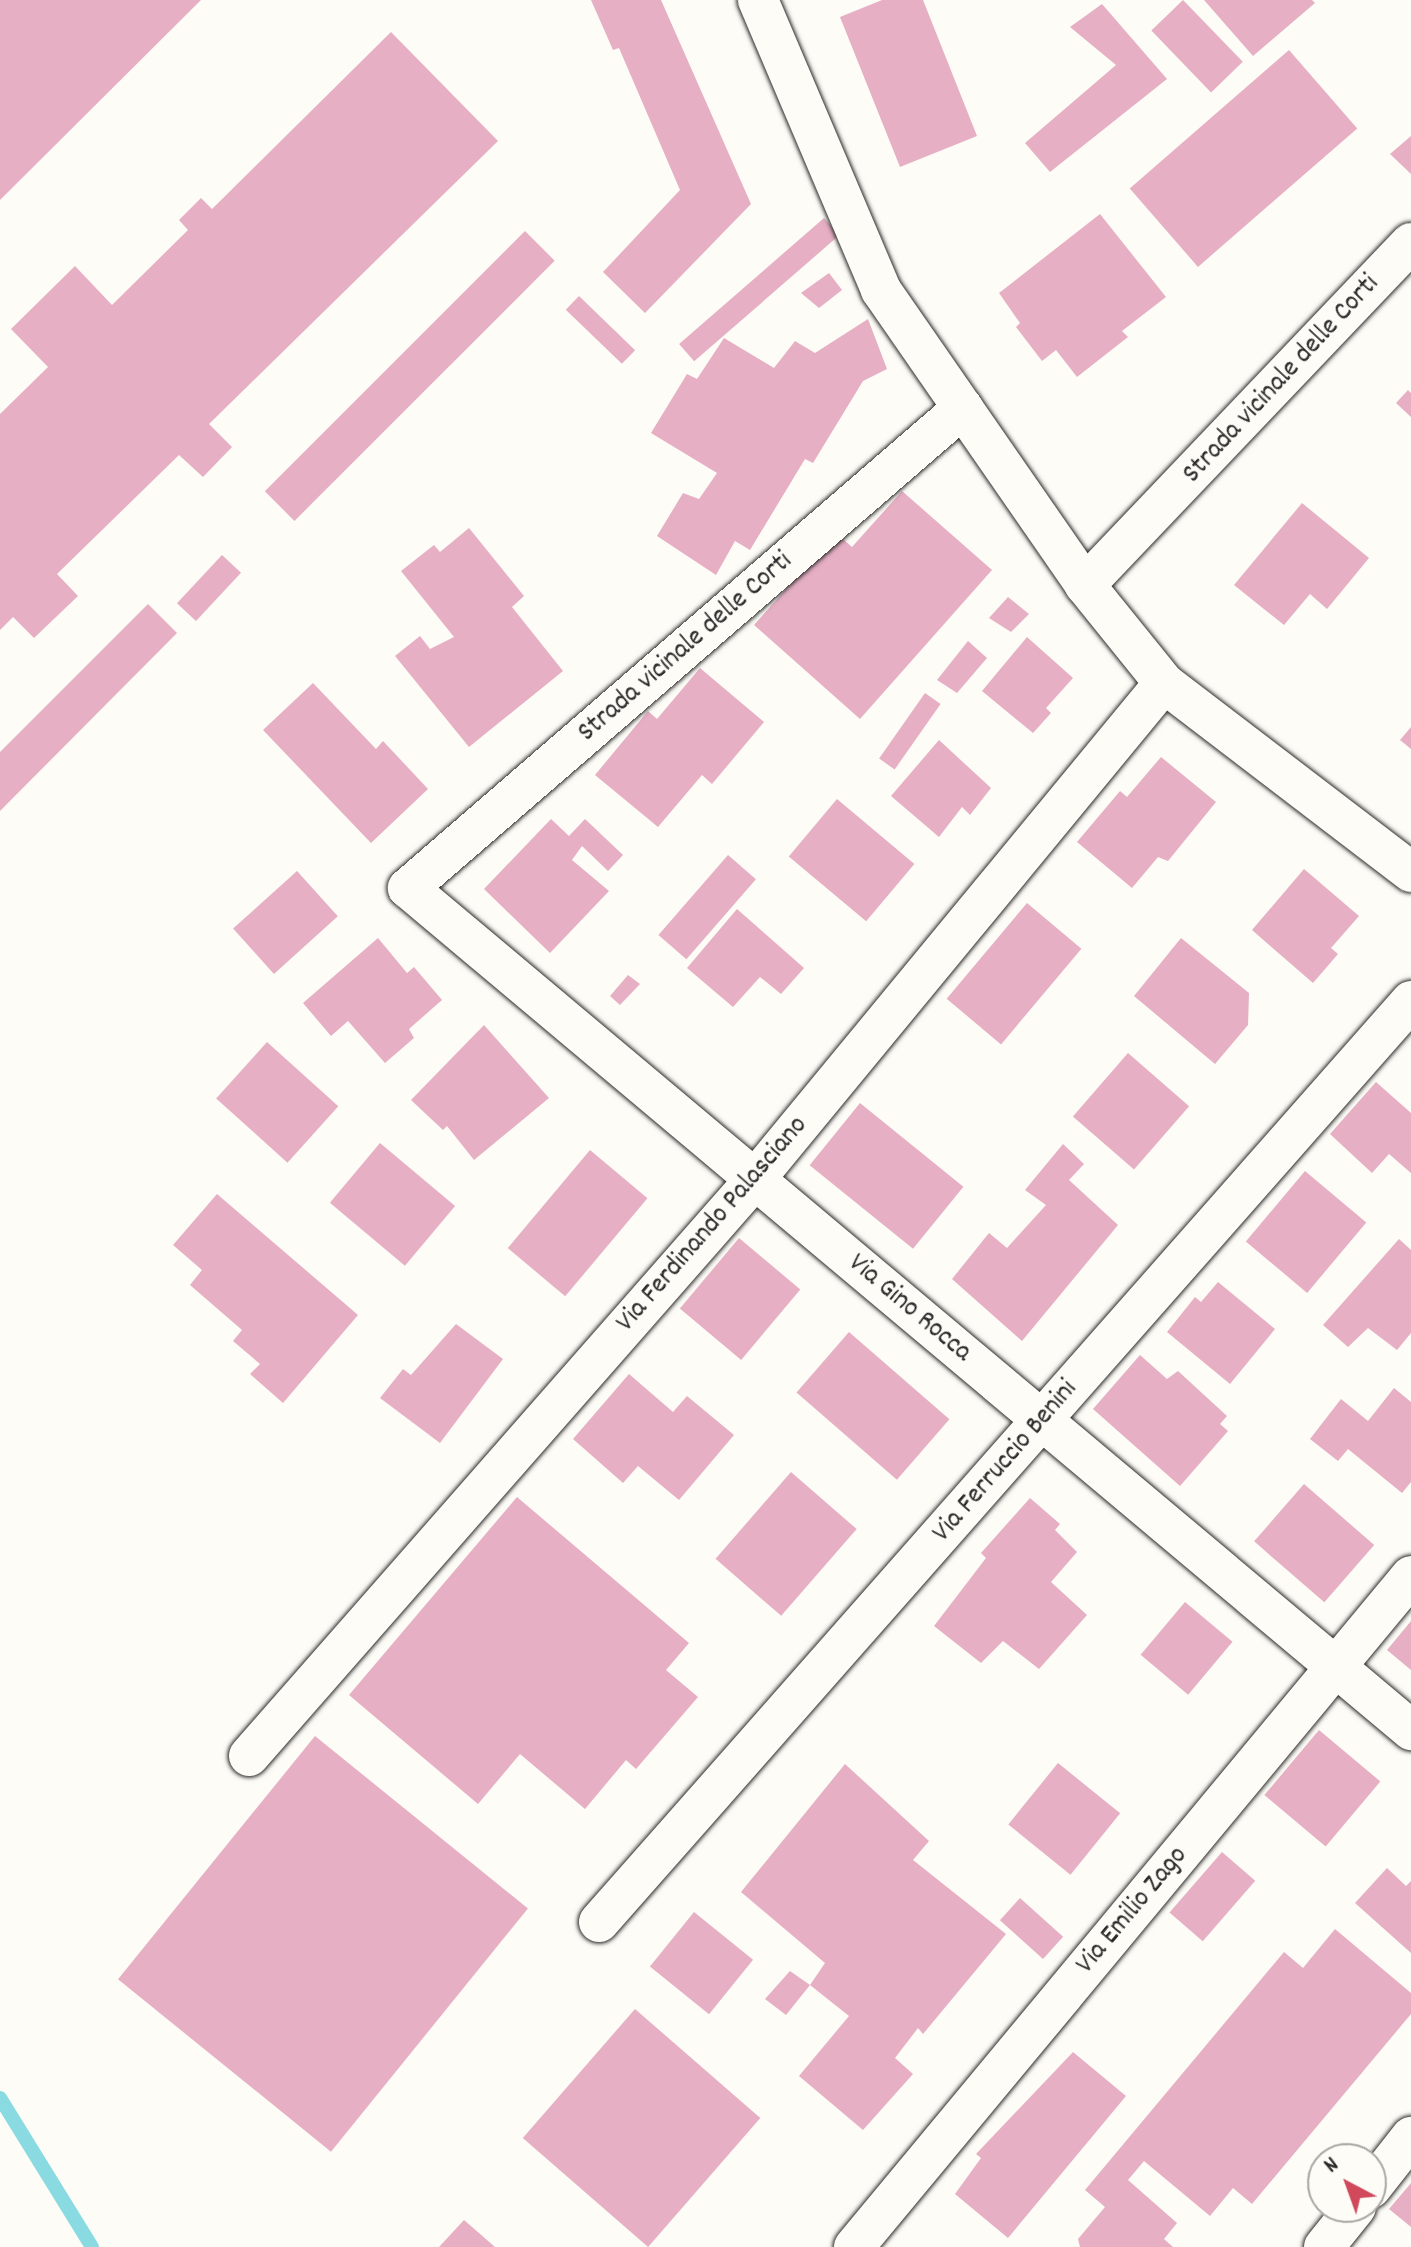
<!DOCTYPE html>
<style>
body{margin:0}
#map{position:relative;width:1411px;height:2247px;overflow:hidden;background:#fdfcf7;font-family:Dekko,sans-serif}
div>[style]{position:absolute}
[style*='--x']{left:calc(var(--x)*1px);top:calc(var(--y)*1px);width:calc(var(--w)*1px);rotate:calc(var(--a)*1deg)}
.stream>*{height:14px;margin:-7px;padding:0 7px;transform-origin:7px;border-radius:7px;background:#8adbe1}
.building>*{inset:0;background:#e6afc4;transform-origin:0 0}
.roads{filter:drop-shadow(0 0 2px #2b2b2b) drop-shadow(0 0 2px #2b2b2b)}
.street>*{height:40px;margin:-20px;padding:0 20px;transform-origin:20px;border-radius:20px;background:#fdfcf7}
span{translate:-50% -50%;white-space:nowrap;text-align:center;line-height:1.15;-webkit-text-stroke:6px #fdfcf7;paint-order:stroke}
.street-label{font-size:28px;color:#2b2b2b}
.north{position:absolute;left:1307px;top:2143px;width:80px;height:80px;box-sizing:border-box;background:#fdfcf7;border:2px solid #a9a8a5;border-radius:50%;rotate:319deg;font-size:22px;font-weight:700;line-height:32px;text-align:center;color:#2b2b2b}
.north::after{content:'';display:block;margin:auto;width:28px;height:36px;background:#d1495b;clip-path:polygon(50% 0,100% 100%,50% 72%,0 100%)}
</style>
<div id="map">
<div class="stream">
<div style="--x:0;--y:2098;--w:175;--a:58.3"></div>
</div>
<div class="building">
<div style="clip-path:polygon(0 0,201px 0,0 200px)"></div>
<div style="clip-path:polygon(591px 0,661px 0,751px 204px,645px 313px,603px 272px,680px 190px,619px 48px,613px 50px)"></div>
<div style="clip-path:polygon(882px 0,923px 0,977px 136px,900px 167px,840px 17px)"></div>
<div style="left:1183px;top:0;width:86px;height:44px;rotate:46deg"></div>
<div style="clip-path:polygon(1204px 0,1312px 0,1315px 3px,1253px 56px)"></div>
<div style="clip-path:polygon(1102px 4px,1167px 79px,1050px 172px,1025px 143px,1116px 65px,1070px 27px)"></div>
<div style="clip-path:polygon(391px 32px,498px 141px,209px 424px,232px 447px,203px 477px,179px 455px,57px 574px,78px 596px,34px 638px,13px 617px,0 630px,0 414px,48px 367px,11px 329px,75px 266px,112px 305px,188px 230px,179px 220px,201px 198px,212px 209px)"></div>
<div style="left:1289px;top:50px;width:104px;height:211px;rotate:49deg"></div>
<div style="clip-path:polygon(1411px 136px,1411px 174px,1390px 154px)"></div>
<div style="clip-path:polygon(1100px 214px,1166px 297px,1122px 331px,1128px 337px,1077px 377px,1056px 350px,1042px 361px,1016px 327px,1020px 323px,999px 293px)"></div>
<div style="left:824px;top:218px;width:23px;height:192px;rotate:49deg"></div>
<div style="left:525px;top:231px;width:42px;height:368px;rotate:45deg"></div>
<div style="clip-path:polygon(829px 273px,842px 290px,819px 308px,801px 293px)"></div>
<div style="left:579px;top:296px;width:78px;height:19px;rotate:44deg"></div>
<div style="clip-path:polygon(868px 319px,887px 369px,863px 381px,813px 463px,805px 459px,750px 550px,735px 541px,716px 575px,657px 536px,683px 493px,699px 499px,717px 473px,651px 433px,687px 374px,697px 379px,724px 338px,774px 368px,795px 341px,815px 353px)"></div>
<div style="clip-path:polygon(1408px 390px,1411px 393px,1411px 417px,1396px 403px)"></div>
<div style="clip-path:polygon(902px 491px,992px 570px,860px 719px,754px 625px,836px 533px,852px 547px)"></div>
<div style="clip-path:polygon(1302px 503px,1369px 558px,1327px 609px,1310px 594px,1284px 625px,1234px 585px)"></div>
<div style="clip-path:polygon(469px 528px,524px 596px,512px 607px,563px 671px,469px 747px,395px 656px,420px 636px,430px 649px,454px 637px,401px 571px,434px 545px,440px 552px)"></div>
<div style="left:222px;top:555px;width:26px;height:66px;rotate:43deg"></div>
<div style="clip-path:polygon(1008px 597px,1029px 614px,1011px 632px,989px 618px)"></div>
<div style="clip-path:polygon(148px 604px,177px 633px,0 811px,0 752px)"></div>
<div style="clip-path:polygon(1027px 637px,1073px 678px,1046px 708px,1051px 713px,1033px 733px,982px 691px)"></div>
<div style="clip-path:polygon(968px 641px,987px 658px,957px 693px,937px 680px)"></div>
<div style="clip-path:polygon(700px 668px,764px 722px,712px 784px,702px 775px,658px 827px,595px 775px,648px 711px,657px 719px)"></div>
<div style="clip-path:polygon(313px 683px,376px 749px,383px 741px,428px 789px,371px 843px,263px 730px)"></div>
<div style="left:925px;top:693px;width:19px;height:80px;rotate:35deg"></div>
<div style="clip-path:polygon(1411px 727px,1411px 749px,1400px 740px)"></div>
<div style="clip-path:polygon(939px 740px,991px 788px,970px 815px,962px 807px,939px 837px,891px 796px)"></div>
<div style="clip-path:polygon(1161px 757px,1216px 802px,1168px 861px,1158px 857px,1132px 888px,1077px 842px,1120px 791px,1127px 797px)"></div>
<div style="left:837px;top:799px;width:101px;height:75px;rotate:40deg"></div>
<div style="clip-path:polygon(551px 819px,569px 836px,585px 819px,623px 855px,608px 871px,582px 846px,572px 860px,609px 891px,550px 953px,484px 889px)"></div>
<div style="left:728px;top:855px;width:37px;height:106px;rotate:41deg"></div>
<div style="clip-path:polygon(1304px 869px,1359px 916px,1331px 948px,1338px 954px,1313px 983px,1252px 930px)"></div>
<div style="left:297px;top:871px;width:61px;height:86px;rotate:48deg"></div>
<div style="left:1027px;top:903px;width:71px;height:125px;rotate:40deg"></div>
<div style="clip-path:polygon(737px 909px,804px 968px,781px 994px,760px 977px,733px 1007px,687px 968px)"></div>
<div style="clip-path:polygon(378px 938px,407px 973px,414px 967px,442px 1000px,409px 1029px,414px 1038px,385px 1063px,348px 1021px,331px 1036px,303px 1003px)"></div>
<div style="clip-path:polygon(1181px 938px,1249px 993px,1248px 1025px,1215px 1064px,1134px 996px)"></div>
<div style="clip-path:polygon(628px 975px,640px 984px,620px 1005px,610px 996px)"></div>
<div style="clip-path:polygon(484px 1025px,549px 1098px,474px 1160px,447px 1126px,443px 1130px,411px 1100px)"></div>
<div style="left:267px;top:1042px;width:96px;height:76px;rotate:42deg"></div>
<div style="left:1128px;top:1053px;width:81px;height:84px;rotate:41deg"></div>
<div style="clip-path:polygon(1376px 1082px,1411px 1113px,1411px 1173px,1389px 1154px,1372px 1173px,1330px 1134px)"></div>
<div style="left:860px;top:1103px;width:133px;height:80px;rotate:39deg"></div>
<div style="left:380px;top:1143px;width:98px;height:78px;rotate:40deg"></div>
<div style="clip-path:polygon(1063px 1144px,1084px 1164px,1069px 1180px,1118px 1225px,1022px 1341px,952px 1279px,989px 1233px,1007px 1248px,1046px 1205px,1025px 1190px)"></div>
<div style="left:590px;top:1150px;width:75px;height:128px;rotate:40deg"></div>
<div style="left:1305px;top:1171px;width:80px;height:92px;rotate:40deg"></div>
<div style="clip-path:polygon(217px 1194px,358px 1315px,283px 1403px,250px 1374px,260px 1364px,233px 1341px,242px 1330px,190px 1285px,202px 1270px,173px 1245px)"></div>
<div style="left:739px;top:1238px;width:80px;height:92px;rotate:40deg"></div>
<div style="clip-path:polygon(1399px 1239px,1411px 1250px,1411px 1333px,1397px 1350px,1368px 1328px,1348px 1347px,1323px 1325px)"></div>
<div style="clip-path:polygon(1218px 1282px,1275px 1329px,1230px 1384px,1167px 1332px,1195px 1297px,1201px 1302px)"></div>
<div style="clip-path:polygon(456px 1324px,503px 1359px,440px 1443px,380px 1398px,403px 1369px,411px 1375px)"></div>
<div style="left:849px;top:1332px;width:133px;height:80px;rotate:41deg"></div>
<div style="clip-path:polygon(1140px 1355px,1167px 1379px,1178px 1371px,1227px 1416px,1220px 1424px,1228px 1431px,1180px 1486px,1093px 1409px)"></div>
<div style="clip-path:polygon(629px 1374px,673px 1412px,687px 1396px,734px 1435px,679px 1500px,638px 1466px,623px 1483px,573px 1439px)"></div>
<div style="clip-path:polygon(1394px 1388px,1411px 1402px,1411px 1482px,1402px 1493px,1348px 1449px,1338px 1461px,1310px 1439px,1341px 1399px,1368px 1421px)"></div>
<div style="left:791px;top:1472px;width:87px;height:115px;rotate:41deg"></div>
<div style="left:1304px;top:1484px;width:93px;height:76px;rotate:41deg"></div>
<div style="clip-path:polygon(517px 1497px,689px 1643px,666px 1670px,698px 1697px,636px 1769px,626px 1760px,585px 1809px,520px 1754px,478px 1804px,349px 1695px)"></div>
<div style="clip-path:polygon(1030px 1498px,1060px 1524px,1055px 1530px,1077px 1552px,1051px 1582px,1087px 1615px,1039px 1669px,1003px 1641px,981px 1663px,934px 1626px,986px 1558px,981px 1553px)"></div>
<div style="left:1185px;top:1602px;width:62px;height:69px;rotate:40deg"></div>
<div style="clip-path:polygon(1411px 1621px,1411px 1670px,1387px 1650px)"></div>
<div style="left:1319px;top:1730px;width:80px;height:85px;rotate:40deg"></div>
<div style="left:315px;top:1736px;width:274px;height:313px;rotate:39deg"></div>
<div style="left:1058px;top:1763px;width:80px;height:79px;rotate:39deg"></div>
<div style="clip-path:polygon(845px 1764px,929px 1841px,913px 1860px,1006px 1934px,923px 2034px,918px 2028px,895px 2058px,913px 2074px,863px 2130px,799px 2076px,849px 2016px,810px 1985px,786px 2015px,765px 1999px,790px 1971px,810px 1985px,825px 1963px,741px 1892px)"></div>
<div style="left:1222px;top:1852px;width:44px;height:80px;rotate:41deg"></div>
<div style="clip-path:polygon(1387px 1868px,1406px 1886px,1411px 1881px,1411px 1953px,1355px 1903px)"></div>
<div style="left:1020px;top:1898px;width:58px;height:30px;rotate:42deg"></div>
<div style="left:694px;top:1912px;width:76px;height:70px;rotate:39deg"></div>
<div style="clip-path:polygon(1335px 1929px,1411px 1993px,1411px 2014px,1252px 2204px,1233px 2188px,1210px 2216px,1144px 2161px,1128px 2180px,1177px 2223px,1164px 2239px,1173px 2247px,1080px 2247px,1078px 2239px,1105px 2207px,1085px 2190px,1284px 1952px,1303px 1968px)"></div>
<div style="left:635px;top:2009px;width:166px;height:171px;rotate:41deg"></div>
<div style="clip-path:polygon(1073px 2052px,1126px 2096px,1008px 2238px,955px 2194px,981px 2158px,976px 2154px)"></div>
<div style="clip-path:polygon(1411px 2183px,1411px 2227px,1389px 2209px)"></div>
<div style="clip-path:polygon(464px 2220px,495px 2247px,439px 2247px)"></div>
</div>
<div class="roads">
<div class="street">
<div style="--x:758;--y:0;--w:315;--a:67"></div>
<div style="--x:881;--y:290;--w:359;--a:55.3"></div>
<div style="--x:1085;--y:585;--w:126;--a:51.1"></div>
<div style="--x:1164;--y:683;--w:311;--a:37.4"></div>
<div style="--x:963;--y:408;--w:734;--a:139.14"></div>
<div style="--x:408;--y:888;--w:1310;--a:40.01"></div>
<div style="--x:1085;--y:585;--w:472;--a:-46.4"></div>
<div style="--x:249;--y:1756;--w:769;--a:-48.74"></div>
<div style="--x:756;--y:1178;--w:641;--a:-50.5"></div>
<div style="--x:599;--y:1922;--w:1228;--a:-48.6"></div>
<div style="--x:1371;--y:2188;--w:65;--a:-51.9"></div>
<div style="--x:854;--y:2247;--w:872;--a:-50.3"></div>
<div style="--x:1324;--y:2247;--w:51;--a:-51.3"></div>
</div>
</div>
<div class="street-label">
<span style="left:1282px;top:380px;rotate:-47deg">Strada vicinale delle Corti</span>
<span style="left:686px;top:648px;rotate:-41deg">Strada vicinale delle Corti</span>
<span style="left:713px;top:1225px;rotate:-49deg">Via Ferdinando Palasciano</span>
<span style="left:909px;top:1309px;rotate:40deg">Via Gino Rocca</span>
<span style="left:1006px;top:1462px;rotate:-49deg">Via Ferruccio Benini</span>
<span style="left:1133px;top:1911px;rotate:-50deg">Via Emilio Zago</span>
</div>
<div class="north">N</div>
</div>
